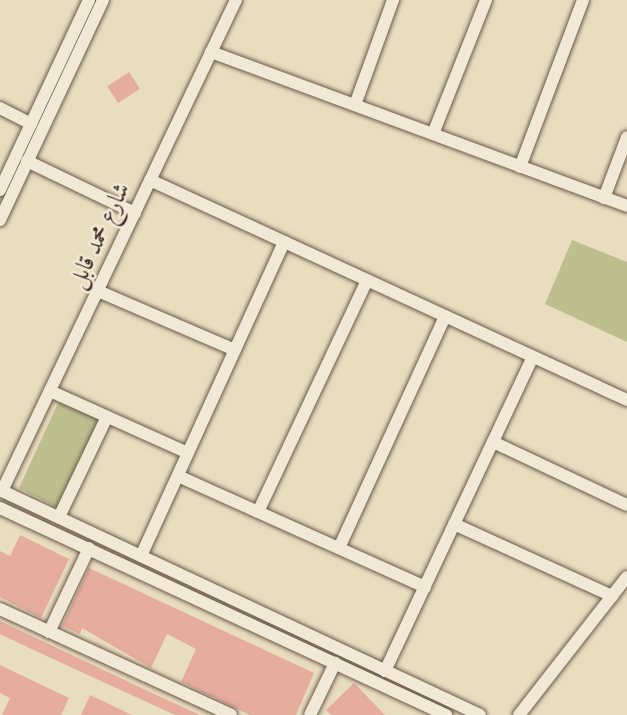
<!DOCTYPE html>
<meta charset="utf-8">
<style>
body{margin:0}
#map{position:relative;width:627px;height:715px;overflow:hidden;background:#e9ddbf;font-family:"IM FELL English",Amiri,serif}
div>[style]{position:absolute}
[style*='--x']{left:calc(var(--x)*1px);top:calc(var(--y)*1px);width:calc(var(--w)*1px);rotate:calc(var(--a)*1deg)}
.green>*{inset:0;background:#bdbf8e}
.building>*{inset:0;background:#e6ac9e;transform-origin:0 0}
.roads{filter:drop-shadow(0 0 2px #6a5a4c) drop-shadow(0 0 2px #6a5a4c)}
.minor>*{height:12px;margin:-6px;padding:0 6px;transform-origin:6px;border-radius:6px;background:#f1e9d5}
span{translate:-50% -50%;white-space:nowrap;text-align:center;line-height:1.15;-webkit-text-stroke:5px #f1e9d5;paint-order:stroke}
.street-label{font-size:24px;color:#3f2e26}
</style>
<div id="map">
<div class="green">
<div style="clip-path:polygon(572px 240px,627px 262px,627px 342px,545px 304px)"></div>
<div style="clip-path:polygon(63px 401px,102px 420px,58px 508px,19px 488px,58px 403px)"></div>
</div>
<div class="building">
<div style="left:129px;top:72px;width:20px;height:26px;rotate:57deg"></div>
<div style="clip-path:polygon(20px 535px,69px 559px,41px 618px,0 597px,0 551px,10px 556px)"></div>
<div style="clip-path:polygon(89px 568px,314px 673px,296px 715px,250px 715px,181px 682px,196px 649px,167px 634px,151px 668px,82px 628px,80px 634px,62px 626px)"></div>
<div style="clip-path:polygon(0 621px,152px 693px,200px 715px,175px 715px,40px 653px,0 634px)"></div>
<div style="clip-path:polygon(0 665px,69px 698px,61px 715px,2px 715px,10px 698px,0 693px)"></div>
<div style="clip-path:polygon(354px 683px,385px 715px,331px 715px,326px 710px)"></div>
<div style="clip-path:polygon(90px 695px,132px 715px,81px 715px)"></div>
</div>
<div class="roads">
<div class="minor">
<div style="--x:211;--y:52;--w:444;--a:20.3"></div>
<div style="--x:355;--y:105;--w:112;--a:-70.1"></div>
<div style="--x:0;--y:108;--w:35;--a:27"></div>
<div style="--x:433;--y:134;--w:144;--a:-68.4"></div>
<div style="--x:27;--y:161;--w:120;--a:25.7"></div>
<div style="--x:520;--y:167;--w:178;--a:-69.3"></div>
<div style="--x:150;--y:180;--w:525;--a:24.76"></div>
<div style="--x:0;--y:190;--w:210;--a:-64.9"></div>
<div style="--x:604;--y:198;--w:65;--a:-69.3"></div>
<div style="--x:0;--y:220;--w:243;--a:-64.9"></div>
<div style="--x:98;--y:291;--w:149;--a:23.3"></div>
<div style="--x:50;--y:391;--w:151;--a:24.2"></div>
<div style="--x:493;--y:442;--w:148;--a:25.2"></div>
<div style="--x:178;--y:476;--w:271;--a:24.2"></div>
<div style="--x:0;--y:490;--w:530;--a:25.11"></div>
<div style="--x:2;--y:491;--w:544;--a:-64.52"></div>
<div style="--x:0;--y:508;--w:492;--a:24.9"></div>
<div style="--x:258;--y:512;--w:256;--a:-64.8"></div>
<div style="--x:59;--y:517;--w:111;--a:-64.4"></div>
<div style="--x:454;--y:524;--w:174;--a:24.5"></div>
<div style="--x:339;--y:548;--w:255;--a:-65.4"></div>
<div style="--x:141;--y:556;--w:345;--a:-65.5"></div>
<div style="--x:0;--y:609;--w:254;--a:24.6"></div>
<div style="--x:49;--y:632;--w:93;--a:-64.5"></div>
<div style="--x:385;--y:671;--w:347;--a:-64.8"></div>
<div style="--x:310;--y:715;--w:58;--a:-64.3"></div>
<div style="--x:519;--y:715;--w:175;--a:-52"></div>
</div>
</div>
<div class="street-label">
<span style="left:100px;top:236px;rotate:-65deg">شارع محمد قابل</span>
</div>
</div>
